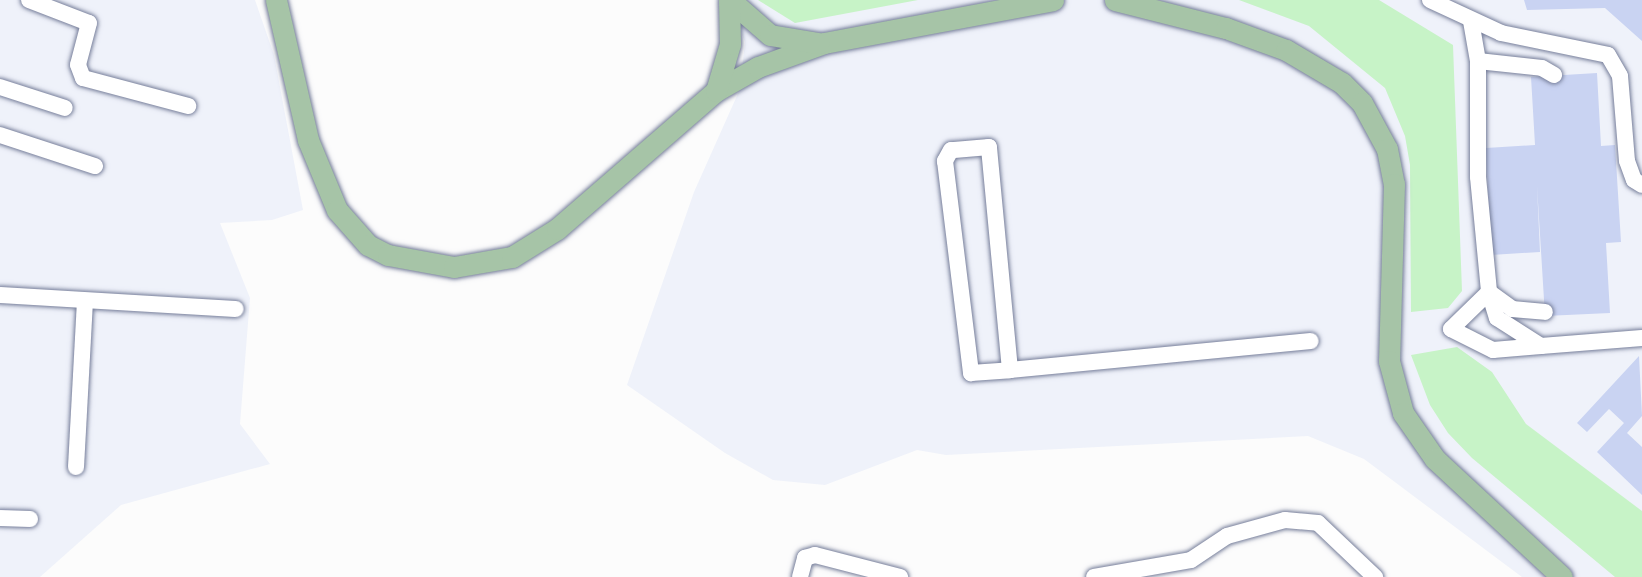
<!DOCTYPE html>
<style>
body{margin:0}
#map{position:relative;width:1642px;height:577px;overflow:hidden;background:#fcfcfc;font-family:"DM Sans",sans-serif}
div>[style]{position:absolute}
[style*='--x']{left:calc(var(--x)*1px);top:calc(var(--y)*1px);width:calc(var(--w)*1px);rotate:calc(var(--a)*1deg)}
.built>*{inset:0;background:#eff2fa}
.green>*{inset:0;background:#c7f3c7}
.building>*{inset:0;background:#c9d3f2}
.roads{filter:drop-shadow(0 0 2px #767e9a) drop-shadow(0 0 2px #767e9a)}
.minor>*{height:16px;margin:-8px;padding:0 8px;transform-origin:8px;border-radius:8px;background:#fff}
.major>*{height:21px;margin:-10.5px;padding:0 10.5px;transform-origin:10.5px;border-radius:10.5px;background:#a6c4a7}
span{translate:-50% -50%;white-space:nowrap;text-align:center;line-height:1.15;-webkit-text-stroke:5px #fcfcfc;paint-order:stroke}
</style>
<div id="map">
<div class="built">
<div style="clip-path:polygon(0 0,255px 0,274px 55px,303px 210px,272px 220px,220px 223px,250px 298px,240px 424px,270px 464px,121px 505px,40px 577px,0 577px)"></div>
<div style="clip-path:polygon(729px 0,1642px 0,1642px 577px,1522px 577px,1364px 459px,1308px 436px,946px 455px,917px 450px,825px 485px,773px 480px,725px 453px,627px 385px,694px 192px,740px 89px,745px 42px)"></div>
</div>
<div class="green">
<div style="clip-path:polygon(758px 0,918px 0,795px 23px)"></div>
<div style="clip-path:polygon(1239px 0,1379px 0,1453px 45px,1462px 291px,1448px 308px,1411px 312px,1410px 165px,1405px 136px,1385px 88px,1309px 26px)"></div>
<div style="clip-path:polygon(1457px 347px,1492px 372px,1526px 424px,1642px 511px,1642px 577px,1615px 577px,1472px 458px,1448px 433px,1430px 405px,1411px 355px)"></div>
</div>
<div class="building">
<div style="clip-path:polygon(1524px 0,1642px 0,1642px 41px,1605px 8px,1527px 10px)"></div>
<div style="clip-path:polygon(1597px 73px,1601px 146px,1615px 145px,1621px 242px,1606px 243px,1610px 313px,1545px 316px,1537px 186px,1540px 252px,1491px 255px,1486px 148px,1535px 145px,1531px 77px)"></div>
<div style="clip-path:polygon(1639px 356px,1642px 416px,1627px 433px,1642px 447px,1642px 495px,1597px 452px,1624px 423px,1609px 409px,1587px 432px,1577px 423px)"></div>
</div>
<div class="roads">
<div class="minor">
<div style="--x:29;--y:0;--w:64;--a:21"></div>
<div style="--x:89;--y:23;--w:43;--a:104.7"></div>
<div style="--x:78;--y:65;--w:14;--a:69"></div>
<div style="--x:83;--y:78;--w:109;--a:14.9"></div>
<div style="--x:1430;--y:0;--w:78;--a:24.9"></div>
<div style="--x:1501;--y:33;--w:109;--a:11.6"></div>
<div style="--x:1608;--y:55;--w:24;--a:60"></div>
<div style="--x:1620;--y:76;--w:85;--a:85.3"></div>
<div style="--x:1627;--y:161;--w:20;--a:70"></div>
<div style="--x:1634;--y:180;--w:9;--a:32"></div>
<div style="--x:1471;--y:21;--w:41;--a:80.1"></div>
<div style="--x:1478;--y:61;--w:116;--a:90"></div>
<div style="--x:1478;--y:177;--w:116;--a:84.5"></div>
<div style="--x:1489;--y:292;--w:53;--a:135.8"></div>
<div style="--x:1451;--y:329;--w:47;--a:26.6"></div>
<div style="--x:1493;--y:350;--w:48;--a:-4.8"></div>
<div style="--x:1478;--y:61;--w:64;--a:6.2"></div>
<div style="--x:1542;--y:68;--w:14;--a:30"></div>
<div style="--x:0;--y:87;--w:68;--a:17.9"></div>
<div style="--x:0;--y:135;--w:100;--a:18.1"></div>
<div style="--x:1489;--y:292;--w:27;--a:73"></div>
<div style="--x:1497;--y:318;--w:52;--a:32.5"></div>
<div style="--x:1541;--y:346;--w:101;--a:-4.5"></div>
<div style="--x:1489;--y:292;--w:29;--a:36"></div>
<div style="--x:1512;--y:309;--w:33;--a:5"></div>
<div style="--x:0;--y:295;--w:236;--a:3.4"></div>
<div style="--x:1010;--y:370;--w:224;--a:-95.4"></div>
<div style="--x:989;--y:147;--w:38;--a:175"></div>
<div style="--x:951;--y:150;--w:13;--a:119"></div>
<div style="--x:945;--y:161;--w:214;--a:83"></div>
<div style="--x:971;--y:373;--w:39;--a:-4"></div>
<div style="--x:1010;--y:370;--w:302;--a:-5.5"></div>
<div style="--x:76;--y:467;--w:166;--a:-86.9"></div>
<div style="--x:0;--y:518;--w:30;--a:2"></div>
<div style="--x:800;--y:577;--w:20;--a:-75"></div>
<div style="--x:805;--y:558;--w:10;--a:-17"></div>
<div style="--x:815;--y:555;--w:88;--a:14.5"></div>
<div style="--x:1094;--y:577;--w:98;--a:-9.9"></div>
<div style="--x:1191;--y:560;--w:43;--a:-33.7"></div>
<div style="--x:1227;--y:536;--w:60;--a:-15.4"></div>
<div style="--x:1285;--y:520;--w:33;--a:5"></div>
<div style="--x:1318;--y:523;--w:79;--a:43.5"></div>
</div>
<div class="major">
<div style="--x:276;--y:0;--w:144;--a:77.1"></div>
<div style="--x:308;--y:140;--w:76;--a:67.5"></div>
<div style="--x:337;--y:210;--w:47;--a:48.5"></div>
<div style="--x:368;--y:245;--w:22;--a:27"></div>
<div style="--x:388;--y:255;--w:67;--a:10.3"></div>
<div style="--x:454;--y:267;--w:59;--a:-9.8"></div>
<div style="--x:512;--y:257;--w:53;--a:-31.9"></div>
<div style="--x:557;--y:229;--w:211;--a:-41"></div>
<div style="--x:716;--y:91;--w:48;--a:-29.7"></div>
<div style="--x:758;--y:67;--w:70;--a:-20"></div>
<div style="--x:824;--y:43;--w:233;--a:-10.6"></div>
<div style="--x:730;--y:0;--w:53;--a:41.2"></div>
<div style="--x:770;--y:35;--w:49;--a:9.5"></div>
<div style="--x:1115;--y:0;--w:114;--a:14.2"></div>
<div style="--x:1226;--y:28;--w:64;--a:20.1"></div>
<div style="--x:1286;--y:50;--w:65;--a:30.5"></div>
<div style="--x:1342;--y:83;--w:28;--a:45"></div>
<div style="--x:1362;--y:103;--w:52;--a:61.5"></div>
<div style="--x:1387;--y:149;--w:36;--a:79"></div>
<div style="--x:1394;--y:184;--w:177;--a:91.6"></div>
<div style="--x:1389;--y:361;--w:54;--a:74.9"></div>
<div style="--x:1403;--y:413;--w:56;--a:55.2"></div>
<div style="--x:1435;--y:459;--w:173;--a:42.9"></div>
<div style="--x:716;--y:91;--w:49;--a:-73.4"></div>
<div style="--x:730;--y:44;--w:44;--a:-91.3"></div>
</div>
</div>
</div>
